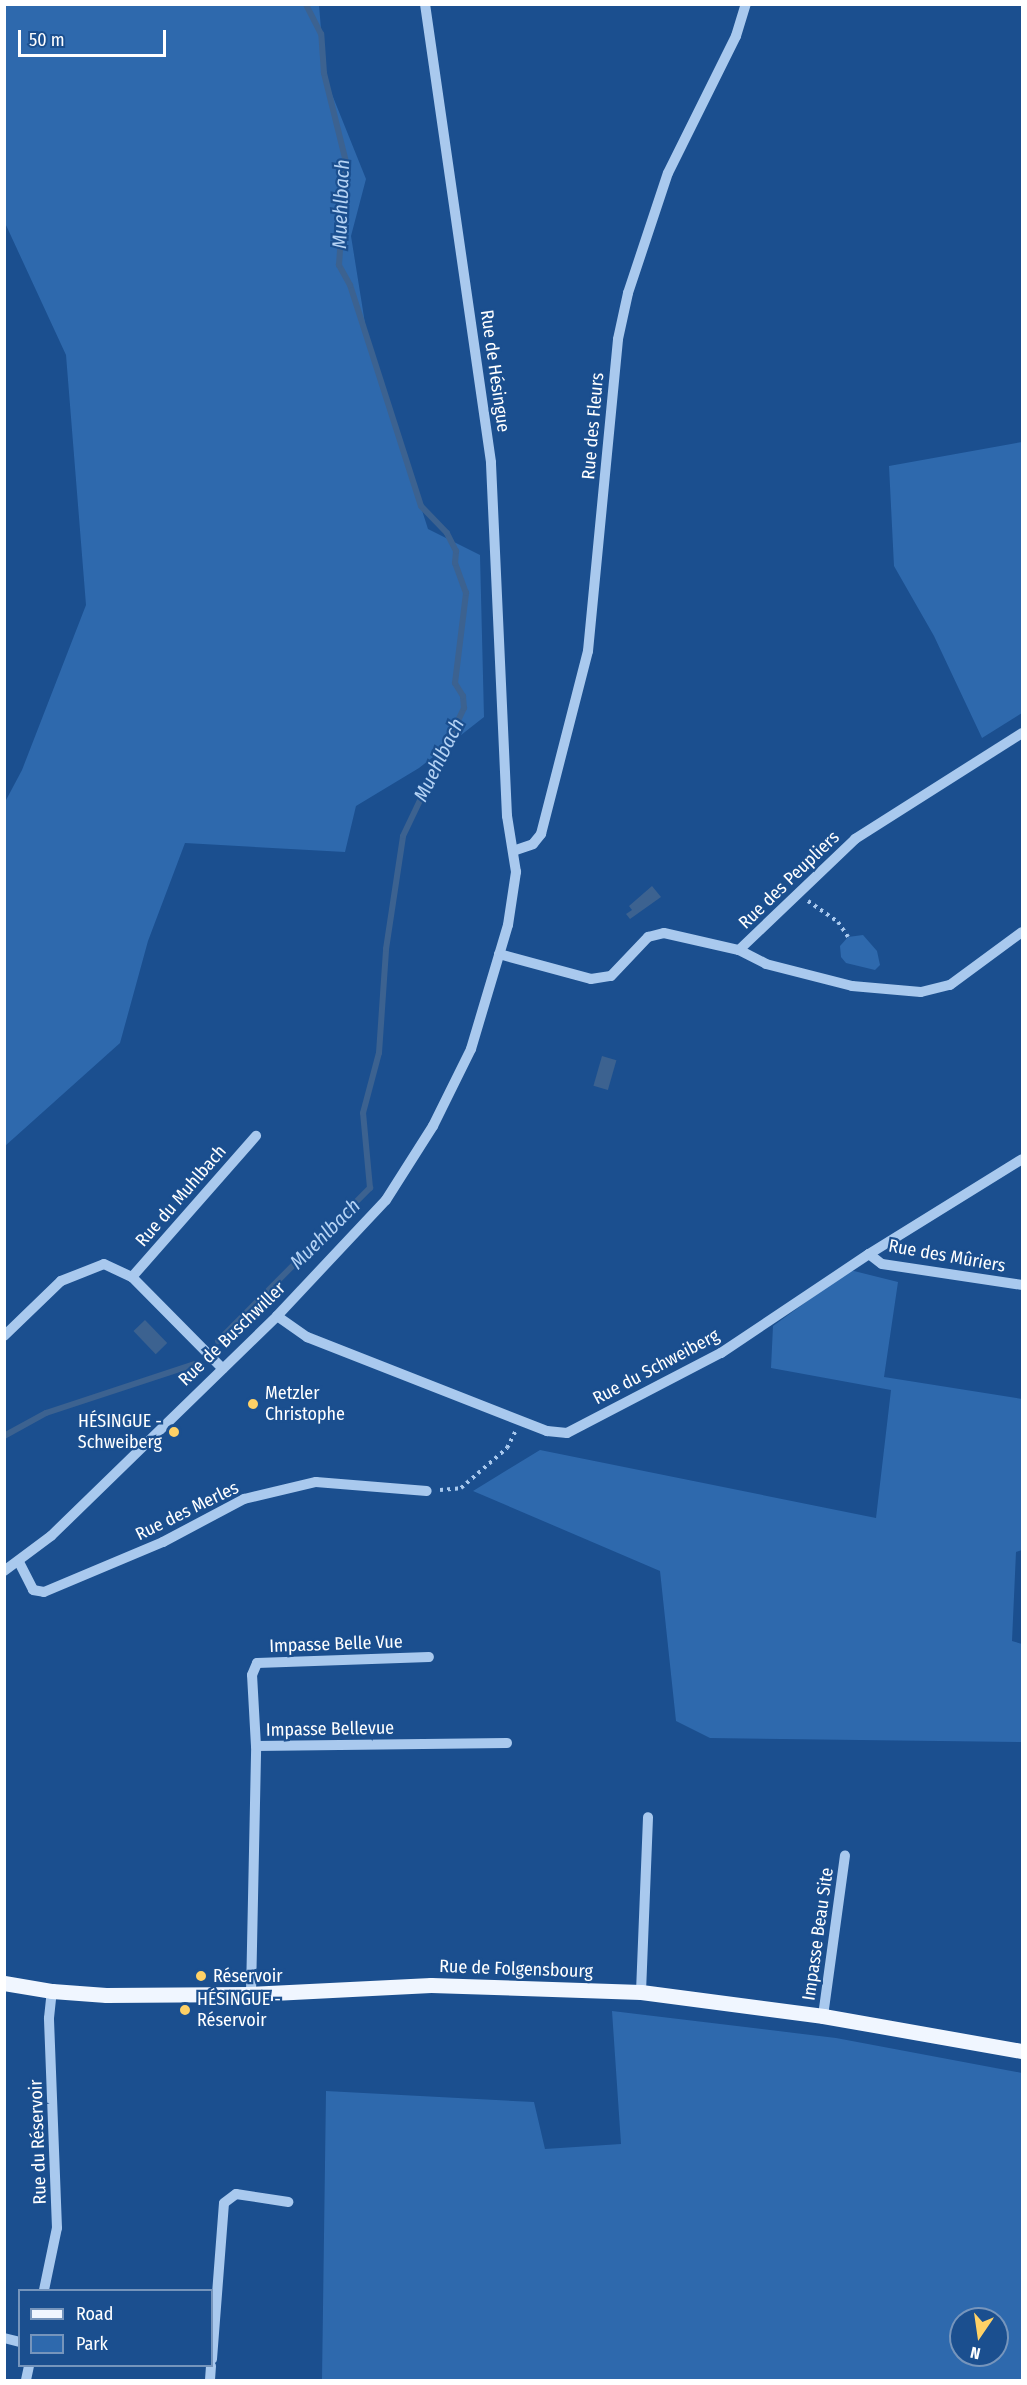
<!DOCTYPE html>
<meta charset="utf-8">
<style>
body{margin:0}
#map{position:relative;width:1027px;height:2385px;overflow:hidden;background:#1b4f8f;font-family:"Fira Sans Condensed",sans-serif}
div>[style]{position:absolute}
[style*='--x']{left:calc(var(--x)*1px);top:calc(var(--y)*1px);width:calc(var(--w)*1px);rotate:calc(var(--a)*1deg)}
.green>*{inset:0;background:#2e69ad}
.water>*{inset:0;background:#3c6290;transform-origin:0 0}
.stream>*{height:6px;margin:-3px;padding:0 3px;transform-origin:3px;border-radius:3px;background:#3c6290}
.path>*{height:4px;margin-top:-2px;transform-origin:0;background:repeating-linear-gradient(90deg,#a9c9ee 0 3px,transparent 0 7.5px)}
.minor>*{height:10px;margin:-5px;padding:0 5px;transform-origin:5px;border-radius:5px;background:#a9c9ee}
.major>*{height:15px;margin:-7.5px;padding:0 7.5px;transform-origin:7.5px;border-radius:7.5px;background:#f0f6ff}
.dots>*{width:16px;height:16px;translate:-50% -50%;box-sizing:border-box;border:3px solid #1b4f8f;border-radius:50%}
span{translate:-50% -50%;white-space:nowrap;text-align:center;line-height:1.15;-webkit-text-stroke:4.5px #1b4f8f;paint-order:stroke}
.street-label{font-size:18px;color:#fff}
.poi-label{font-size:18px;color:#fff}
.left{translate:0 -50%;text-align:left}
.right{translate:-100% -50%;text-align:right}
.water-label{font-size:20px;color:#b5d3f5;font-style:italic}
.frame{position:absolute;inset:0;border:6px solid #fff;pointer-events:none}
.legend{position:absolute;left:18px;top:2289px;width:195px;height:78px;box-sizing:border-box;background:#1b4f8f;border:2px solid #7695bc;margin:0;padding:8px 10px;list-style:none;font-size:18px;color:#fff}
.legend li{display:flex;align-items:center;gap:12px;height:30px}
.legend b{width:30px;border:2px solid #7695bc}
.north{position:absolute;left:949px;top:2307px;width:60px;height:60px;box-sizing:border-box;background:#1b4f8f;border:2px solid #7695bc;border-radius:50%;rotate:193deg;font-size:16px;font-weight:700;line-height:24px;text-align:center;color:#fff}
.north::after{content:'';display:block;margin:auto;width:21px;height:27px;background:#ffd166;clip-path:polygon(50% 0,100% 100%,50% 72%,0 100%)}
.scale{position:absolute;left:18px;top:30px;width:148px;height:27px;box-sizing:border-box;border:3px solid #fff;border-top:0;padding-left:8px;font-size:18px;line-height:21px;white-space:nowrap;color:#fff;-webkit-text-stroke:4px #1b4f8f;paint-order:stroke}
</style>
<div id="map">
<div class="green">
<div style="clip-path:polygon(5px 4px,319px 5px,325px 77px,366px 179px,351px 236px,368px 342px,428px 529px,480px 555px,484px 717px,419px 768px,356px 806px,345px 852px,185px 843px,148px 941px,120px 1043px,5px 1146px,5px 802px,22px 770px,86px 605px,66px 355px,5px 223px)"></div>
<div style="clip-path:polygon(1022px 442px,1022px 713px,982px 738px,934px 636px,894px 566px,889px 466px)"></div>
<div style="clip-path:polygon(863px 935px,877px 951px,880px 965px,875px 970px,846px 963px,841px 957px,840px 946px,848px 937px)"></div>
<div style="clip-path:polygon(850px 1270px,898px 1282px,884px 1377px,1022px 1399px,1022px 1550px,1016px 1552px,1012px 1641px,1022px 1644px,1022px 1742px,710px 1738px,676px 1721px,660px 1571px,473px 1491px,540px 1450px,876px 1518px,891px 1390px,771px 1368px,773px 1326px)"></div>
<div style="clip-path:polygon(evenodd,612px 2011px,836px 2038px,1022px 2073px,1022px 2380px,322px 2380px,326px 2091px,534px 2102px,545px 2149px,621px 2144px,612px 2011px,961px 2319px,997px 2319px,997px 2355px,961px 2355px,961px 2319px)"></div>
</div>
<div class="water">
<div style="clip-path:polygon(652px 886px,661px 897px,630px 919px,626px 914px,632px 910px,629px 906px)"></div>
<div style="left:602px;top:1056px;width:15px;height:31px;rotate:16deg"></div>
<div style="left:145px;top:1320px;width:32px;height:16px;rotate:46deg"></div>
</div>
<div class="stream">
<div style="--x:218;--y:1341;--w:216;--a:-45.2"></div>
<div style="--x:370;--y:1188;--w:75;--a:-95.3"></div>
<div style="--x:363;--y:1113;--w:62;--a:-75.1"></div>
<div style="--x:379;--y:1053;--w:104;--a:-86.1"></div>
<div style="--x:386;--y:949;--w:114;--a:-81.4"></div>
<div style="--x:403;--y:836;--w:142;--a:-64.5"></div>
<div style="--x:464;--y:708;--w:12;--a:-95"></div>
<div style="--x:463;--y:696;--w:15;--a:-122"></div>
<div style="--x:455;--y:683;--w:91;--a:-83"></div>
<div style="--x:466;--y:593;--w:32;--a:-110"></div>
<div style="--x:455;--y:563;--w:12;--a:-85"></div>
<div style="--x:456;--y:551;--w:20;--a:-117"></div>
<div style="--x:447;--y:533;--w:37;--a:-134"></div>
<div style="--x:421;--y:506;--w:232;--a:-107.8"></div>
<div style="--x:350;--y:285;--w:23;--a:-119"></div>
<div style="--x:339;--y:265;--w:103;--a:-86.1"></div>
<div style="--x:346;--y:162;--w:92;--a:-103.9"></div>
<div style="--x:324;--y:73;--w:39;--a:-94"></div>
<div style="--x:321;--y:34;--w:34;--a:-117"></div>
<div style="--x:4;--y:1436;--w:48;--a:-28.7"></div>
<div style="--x:46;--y:1413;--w:157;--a:-18.2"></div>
</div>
<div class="path">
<div style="--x:808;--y:901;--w:37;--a:35"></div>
<div style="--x:838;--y:922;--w:18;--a:56"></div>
<div style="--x:440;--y:1490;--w:21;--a:-5"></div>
<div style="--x:461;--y:1488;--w:61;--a:-41"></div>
<div style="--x:507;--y:1448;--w:18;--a:-63"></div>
</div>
<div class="minor">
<div style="--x:513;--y:851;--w:21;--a:-19"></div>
<div style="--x:533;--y:844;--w:13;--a:-51"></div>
<div style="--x:541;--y:834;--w:189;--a:-75.6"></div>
<div style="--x:588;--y:651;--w:313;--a:-84.5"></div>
<div style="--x:618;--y:339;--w:47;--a:-77.7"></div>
<div style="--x:628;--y:293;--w:126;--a:-71.6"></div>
<div style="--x:668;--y:173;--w:153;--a:-63.6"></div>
<div style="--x:736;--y:36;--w:34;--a:-73"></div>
<div style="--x:739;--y:950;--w:30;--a:27"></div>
<div style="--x:766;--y:964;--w:89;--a:14.3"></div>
<div style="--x:852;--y:986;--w:69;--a:5"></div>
<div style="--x:921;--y:992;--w:30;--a:-14"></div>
<div style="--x:950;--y:985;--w:89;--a:-36.4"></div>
<div style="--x:499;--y:954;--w:95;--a:15.2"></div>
<div style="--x:591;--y:979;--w:20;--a:-9"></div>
<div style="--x:611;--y:976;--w:54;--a:-46.5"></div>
<div style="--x:648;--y:937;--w:16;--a:-14"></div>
<div style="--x:664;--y:933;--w:77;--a:12.8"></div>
<div style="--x:739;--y:950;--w:161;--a:-43.7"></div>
<div style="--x:855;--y:839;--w:198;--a:-32.4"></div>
<div style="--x:869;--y:1254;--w:16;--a:38"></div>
<div style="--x:882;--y:1264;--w:142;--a:8.5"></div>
<div style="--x:132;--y:1277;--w:188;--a:-48.7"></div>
<div style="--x:277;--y:1316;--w:37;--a:35"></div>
<div style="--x:307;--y:1337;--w:258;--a:21.4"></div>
<div style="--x:547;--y:1431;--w:20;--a:6"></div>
<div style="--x:567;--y:1433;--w:174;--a:-27.5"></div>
<div style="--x:721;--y:1353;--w:178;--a:-33.8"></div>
<div style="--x:869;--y:1254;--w:180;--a:-31.8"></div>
<div style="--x:4;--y:1336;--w:79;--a:-44"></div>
<div style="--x:61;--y:1281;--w:46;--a:-21.6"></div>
<div style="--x:104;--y:1264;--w:31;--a:25"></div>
<div style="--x:132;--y:1277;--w:129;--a:45.3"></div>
<div style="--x:19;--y:1562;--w:31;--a:63"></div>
<div style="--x:33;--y:1590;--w:11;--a:10"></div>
<div style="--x:44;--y:1592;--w:129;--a:-22.8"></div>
<div style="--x:163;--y:1542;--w:92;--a:-28"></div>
<div style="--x:244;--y:1499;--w:74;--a:-13.3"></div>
<div style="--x:316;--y:1482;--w:111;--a:4.6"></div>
<div style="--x:4;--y:1571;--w:59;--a:-36.7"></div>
<div style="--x:51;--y:1536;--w:315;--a:-44.2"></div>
<div style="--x:277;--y:1316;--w:159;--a:-46.8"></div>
<div style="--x:386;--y:1200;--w:88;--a:-57.6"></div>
<div style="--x:433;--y:1126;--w:86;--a:-63.7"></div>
<div style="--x:471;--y:1049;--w:129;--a:-73.4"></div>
<div style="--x:508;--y:925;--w:54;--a:-81.4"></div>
<div style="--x:516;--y:872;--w:57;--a:-99.1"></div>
<div style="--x:507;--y:816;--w:354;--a:-92.6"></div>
<div style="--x:491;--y:462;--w:463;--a:-98.2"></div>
<div style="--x:256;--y:1746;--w:71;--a:-93.2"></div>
<div style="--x:252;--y:1675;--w:13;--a:-67"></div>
<div style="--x:257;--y:1663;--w:172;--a:-2"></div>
<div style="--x:641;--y:1992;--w:175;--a:-87.7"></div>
<div style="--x:251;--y:1994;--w:248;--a:-88.8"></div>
<div style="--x:256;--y:1746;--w:251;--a:-0.7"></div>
<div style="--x:823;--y:2016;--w:162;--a:-82.2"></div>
<div style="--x:44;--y:2290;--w:63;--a:-78.2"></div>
<div style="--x:57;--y:2228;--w:210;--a:-92.2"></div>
<div style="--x:49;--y:2018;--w:27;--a:-84"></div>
<div style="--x:4;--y:2338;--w:16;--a:14"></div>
<div style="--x:212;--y:2359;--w:156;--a:-85.6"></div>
<div style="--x:224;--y:2203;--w:15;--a:-37"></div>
<div style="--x:236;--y:2194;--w:53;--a:8.7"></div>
<div style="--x:26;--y:2380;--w:14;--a:-78"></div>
<div style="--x:210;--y:2380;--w:14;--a:-86"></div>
</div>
<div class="major">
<div style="--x:4;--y:1983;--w:49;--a:9.5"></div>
<div style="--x:52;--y:1991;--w:54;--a:4.2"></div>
<div style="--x:106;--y:1995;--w:145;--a:-0.4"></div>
<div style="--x:251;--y:1994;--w:180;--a:-2.9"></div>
<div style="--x:431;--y:1985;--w:210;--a:1.9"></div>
<div style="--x:641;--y:1992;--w:184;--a:7.5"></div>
<div style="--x:823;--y:2016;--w:202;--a:10"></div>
</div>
<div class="dots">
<div style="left:253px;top:1404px;background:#ffd166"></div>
<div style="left:174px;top:1432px;background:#ffd166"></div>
<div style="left:201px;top:1976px;background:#ffd166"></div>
<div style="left:185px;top:2010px;background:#ffd166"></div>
</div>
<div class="street-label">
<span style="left:495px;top:371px;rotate:82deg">Rue de Hésingue</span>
<span style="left:593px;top:426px;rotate:-85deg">Rue des Fleurs</span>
<span style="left:789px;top:880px;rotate:-44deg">Rue des Peupliers</span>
<span style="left:181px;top:1196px;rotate:-49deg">Rue du Muhlbach</span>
<span style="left:947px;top:1256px;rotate:10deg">Rue des Mûriers</span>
<span style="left:232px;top:1334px;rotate:-44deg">Rue de Buschwiller</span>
<span style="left:656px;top:1367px;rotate:-28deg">Rue du Schweiberg</span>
<span style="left:187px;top:1511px;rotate:-26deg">Rue des Merles</span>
<span style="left:336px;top:1644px;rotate:-2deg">Impasse Belle Vue</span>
<span style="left:330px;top:1729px;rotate:-1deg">Impasse Bellevue</span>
<span style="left:818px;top:1934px;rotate:-82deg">Impasse Beau Site</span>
<span style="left:516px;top:1969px;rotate:2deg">Rue de Folgensbourg</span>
<span style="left:38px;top:2142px;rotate:-92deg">Rue du Réservoir</span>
</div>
<div class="poi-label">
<span class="left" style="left:265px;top:1404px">Metzler<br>Christophe</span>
<span class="right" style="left:162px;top:1432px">HÉSINGUE -<br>Schweiberg</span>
<span class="left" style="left:213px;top:1976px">Réservoir</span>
<span class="left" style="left:197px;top:2010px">HÉSINGUE -<br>Réservoir</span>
</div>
<div class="water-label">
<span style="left:341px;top:204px;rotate:-88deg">Muehlbach</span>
<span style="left:439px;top:760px;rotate:-64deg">Muehlbach</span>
<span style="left:325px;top:1234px;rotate:-45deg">Muehlbach</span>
</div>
<div class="frame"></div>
<ul class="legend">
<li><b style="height:8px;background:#f0f6ff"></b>Road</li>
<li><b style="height:16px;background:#2e69ad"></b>Park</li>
</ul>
<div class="north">N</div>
<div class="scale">50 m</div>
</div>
